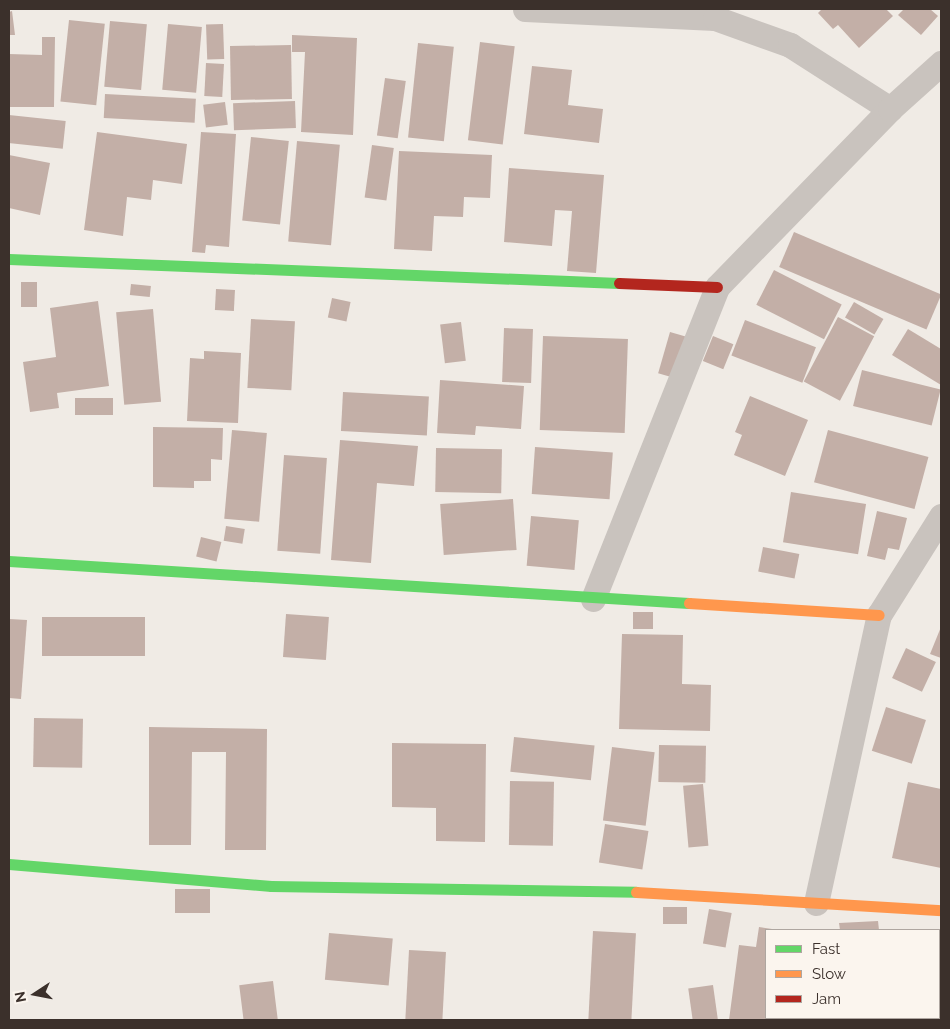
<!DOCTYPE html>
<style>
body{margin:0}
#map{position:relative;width:950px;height:1029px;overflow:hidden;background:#f0ebe5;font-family:Raleway,sans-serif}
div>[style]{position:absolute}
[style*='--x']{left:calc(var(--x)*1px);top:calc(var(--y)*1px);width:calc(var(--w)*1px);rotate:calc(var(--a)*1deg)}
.building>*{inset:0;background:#c3afa7;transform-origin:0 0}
.street>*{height:25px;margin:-12.5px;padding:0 12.5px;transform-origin:12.5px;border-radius:12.5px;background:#c9c3be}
.fast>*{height:11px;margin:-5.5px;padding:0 5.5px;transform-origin:5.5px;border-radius:5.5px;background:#63d668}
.slow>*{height:11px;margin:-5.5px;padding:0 5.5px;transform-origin:5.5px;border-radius:5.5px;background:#ff974d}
.jam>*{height:11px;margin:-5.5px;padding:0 5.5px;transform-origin:5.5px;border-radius:5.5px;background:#b3261e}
span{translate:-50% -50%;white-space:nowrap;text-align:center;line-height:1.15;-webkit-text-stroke:5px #fbf5ee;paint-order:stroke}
.frame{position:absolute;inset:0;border:10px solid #3b302b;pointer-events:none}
.legend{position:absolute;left:765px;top:929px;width:175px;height:90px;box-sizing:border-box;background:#fbf5ee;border:1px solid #aea6a0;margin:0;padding:6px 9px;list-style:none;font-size:15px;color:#3b302b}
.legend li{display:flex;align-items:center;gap:10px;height:25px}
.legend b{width:25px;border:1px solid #aea6a0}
.north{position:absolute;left:10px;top:969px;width:50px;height:50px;-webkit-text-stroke:4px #fbf5ee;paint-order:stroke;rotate:259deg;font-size:14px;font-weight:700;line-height:20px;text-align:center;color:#3b302b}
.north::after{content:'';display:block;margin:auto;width:18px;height:22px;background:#3b302b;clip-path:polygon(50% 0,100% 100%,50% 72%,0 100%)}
</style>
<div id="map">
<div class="building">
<div style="clip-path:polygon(822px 9px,886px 9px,893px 16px,859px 48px,838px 25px,833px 29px,818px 13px)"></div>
<div style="clip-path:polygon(904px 9px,930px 9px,938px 16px,921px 35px,898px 15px)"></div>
<div style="clip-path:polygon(12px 11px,15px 35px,9px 35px,9px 12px)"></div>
<div style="left:69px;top:20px;width:36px;height:82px;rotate:6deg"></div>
<div style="left:110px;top:21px;width:37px;height:66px;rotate:5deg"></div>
<div style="left:168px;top:24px;width:34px;height:66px;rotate:5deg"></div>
<div style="left:223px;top:24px;width:35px;height:17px;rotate:88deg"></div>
<div style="clip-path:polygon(292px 35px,357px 38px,353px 135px,301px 132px,305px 52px,292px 52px)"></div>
<div style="clip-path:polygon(42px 37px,55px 37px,54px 107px,9px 107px,9px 54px,42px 55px)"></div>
<div style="left:480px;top:42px;width:35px;height:99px;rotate:7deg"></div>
<div style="left:418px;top:43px;width:36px;height:95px;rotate:6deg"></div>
<div style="left:291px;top:45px;width:54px;height:61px;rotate:89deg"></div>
<div style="left:206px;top:63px;width:18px;height:33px;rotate:3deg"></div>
<div style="clip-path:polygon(532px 66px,572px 70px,568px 105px,603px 109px,599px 143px,524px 134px)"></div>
<div style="left:385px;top:78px;width:21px;height:58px;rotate:8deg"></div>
<div style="left:105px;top:94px;width:91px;height:24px;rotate:3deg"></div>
<div style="left:295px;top:101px;width:27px;height:62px;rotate:88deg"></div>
<div style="left:225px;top:102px;width:23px;height:22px;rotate:83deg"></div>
<div style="left:9px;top:115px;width:57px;height:28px;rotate:6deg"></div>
<div style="clip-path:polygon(97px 132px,187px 144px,182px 184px,153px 180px,151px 200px,127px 197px,123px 236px,84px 230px)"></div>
<div style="clip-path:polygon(201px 132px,236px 134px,229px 247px,206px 245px,205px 253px,192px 252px)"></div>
<div style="left:251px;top:137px;width:38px;height:84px;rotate:6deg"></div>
<div style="left:297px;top:141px;width:43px;height:101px;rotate:5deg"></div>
<div style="left:372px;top:145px;width:22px;height:53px;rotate:8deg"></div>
<div style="clip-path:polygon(399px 151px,492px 155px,490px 198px,464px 197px,463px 217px,434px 216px,432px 251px,394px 249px)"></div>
<div style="clip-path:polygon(9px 155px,50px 163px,40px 215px,9px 208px)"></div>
<div style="clip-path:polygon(509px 168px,604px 175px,596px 273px,567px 271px,572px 211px,555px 210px,552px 246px,504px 242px)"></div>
<div style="left:794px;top:232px;width:160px;height:38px;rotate:23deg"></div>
<div style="left:774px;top:270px;width:76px;height:39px;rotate:27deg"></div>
<div style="left:21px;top:282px;width:16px;height:25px"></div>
<div style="left:131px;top:284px;width:20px;height:11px;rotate:6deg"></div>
<div style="left:216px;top:289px;width:19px;height:21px;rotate:3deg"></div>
<div style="left:332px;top:298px;width:19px;height:20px;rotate:12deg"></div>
<div style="clip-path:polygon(98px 301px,109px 386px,57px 393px,59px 408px,30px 412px,23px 362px,56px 357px,50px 308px)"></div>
<div style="left:854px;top:302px;width:34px;height:18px;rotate:30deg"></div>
<div style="left:153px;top:309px;width:93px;height:37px;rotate:85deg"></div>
<div style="left:838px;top:317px;width:41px;height:73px;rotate:28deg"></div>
<div style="left:251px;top:319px;width:44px;height:69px;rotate:3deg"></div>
<div style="left:745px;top:320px;width:76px;height:38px;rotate:21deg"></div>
<div style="left:461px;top:322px;width:39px;height:21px;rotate:83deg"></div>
<div style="left:504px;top:328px;width:29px;height:54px;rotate:2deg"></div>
<div style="clip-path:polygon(908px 329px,941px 349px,941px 385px,892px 355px)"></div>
<div style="left:670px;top:332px;width:18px;height:43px;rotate:16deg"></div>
<div style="left:543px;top:336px;width:85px;height:94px;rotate:2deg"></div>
<div style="left:713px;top:336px;width:22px;height:27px;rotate:22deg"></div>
<div style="clip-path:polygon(204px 351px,241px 353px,238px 423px,187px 421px,190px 358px,204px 359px)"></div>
<div style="left:862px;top:370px;width:81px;height:37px;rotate:14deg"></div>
<div style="clip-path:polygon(440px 380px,524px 386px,521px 429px,476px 426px,475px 435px,437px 433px)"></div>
<div style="left:343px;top:392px;width:86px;height:39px;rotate:3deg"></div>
<div style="clip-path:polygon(750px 396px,808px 420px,785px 476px,734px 455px,742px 435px,735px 432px)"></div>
<div style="left:75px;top:398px;width:38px;height:17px"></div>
<div style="clip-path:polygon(153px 427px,223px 428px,222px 460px,211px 459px,211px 481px,194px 481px,194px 488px,153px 487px)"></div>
<div style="left:232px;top:430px;width:35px;height:89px;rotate:5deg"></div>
<div style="left:828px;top:430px;width:104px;height:54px;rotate:15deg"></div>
<div style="clip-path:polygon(340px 440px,418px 446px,414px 486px,377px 483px,371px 563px,331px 560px)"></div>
<div style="left:535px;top:447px;width:78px;height:47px;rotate:4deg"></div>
<div style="left:436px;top:448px;width:66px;height:44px;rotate:1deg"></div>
<div style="left:284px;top:455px;width:43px;height:96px;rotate:4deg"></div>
<div style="left:791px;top:492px;width:76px;height:51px;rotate:9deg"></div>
<div style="left:513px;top:499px;width:51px;height:73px;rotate:86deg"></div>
<div style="clip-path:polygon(877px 511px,907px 518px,899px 550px,888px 548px,885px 560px,867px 556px)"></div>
<div style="left:531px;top:516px;width:48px;height:50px;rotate:5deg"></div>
<div style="left:226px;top:526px;width:19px;height:15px;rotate:9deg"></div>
<div style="left:201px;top:537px;width:21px;height:20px;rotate:14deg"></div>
<div style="left:763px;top:547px;width:37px;height:25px;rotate:11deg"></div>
<div style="left:633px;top:612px;width:20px;height:17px"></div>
<div style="left:286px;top:614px;width:43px;height:43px;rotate:4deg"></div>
<div style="left:145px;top:617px;width:39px;height:103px;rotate:90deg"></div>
<div style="clip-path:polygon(9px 619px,27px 620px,21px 699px,9px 698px)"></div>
<div style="clip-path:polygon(941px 627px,941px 658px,930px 654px)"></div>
<div style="clip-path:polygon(622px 634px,683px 635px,682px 684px,711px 685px,710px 731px,619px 729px)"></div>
<div style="left:906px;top:648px;width:33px;height:33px;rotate:25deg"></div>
<div style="left:886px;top:707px;width:42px;height:46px;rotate:18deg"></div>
<div style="left:34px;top:718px;width:49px;height:49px;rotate:1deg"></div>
<div style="clip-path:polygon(149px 727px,267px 729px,266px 850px,225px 850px,226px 752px,192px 752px,191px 845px,149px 845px)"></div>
<div style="left:514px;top:737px;width:81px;height:35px;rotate:6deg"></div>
<div style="clip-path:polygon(392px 743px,486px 744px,485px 842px,436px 841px,436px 808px,392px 807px)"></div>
<div style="left:659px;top:745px;width:47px;height:37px;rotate:1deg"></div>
<div style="left:612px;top:747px;width:43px;height:74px;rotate:7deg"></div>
<div style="left:510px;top:781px;width:44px;height:64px;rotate:1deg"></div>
<div style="clip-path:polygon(908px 782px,941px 789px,941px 868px,892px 858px)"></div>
<div style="left:703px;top:784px;width:62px;height:20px;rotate:85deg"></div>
<div style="left:605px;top:824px;width:44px;height:39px;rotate:9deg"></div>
<div style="left:175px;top:889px;width:35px;height:24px"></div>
<div style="left:687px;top:907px;width:17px;height:24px;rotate:90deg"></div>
<div style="left:709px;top:909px;width:23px;height:35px;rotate:10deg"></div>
<div style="clip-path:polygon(878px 921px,879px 930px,840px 930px,839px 923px)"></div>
<div style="clip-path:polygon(759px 927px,772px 929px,766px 930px,766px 1020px,729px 1020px,739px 945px,756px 947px)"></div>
<div style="left:593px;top:931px;width:43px;height:89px;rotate:3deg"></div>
<div style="left:329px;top:933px;width:64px;height:47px;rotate:5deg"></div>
<div style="left:409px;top:950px;width:37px;height:70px;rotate:3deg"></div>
<div style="left:939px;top:951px;width:2px;height:38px"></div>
<div style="left:273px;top:981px;width:39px;height:34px;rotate:83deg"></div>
<div style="left:713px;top:985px;width:35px;height:25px;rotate:82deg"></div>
<div style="left:816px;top:1018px;width:45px;height:2px"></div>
</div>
<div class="street">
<div style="--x:525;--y:9;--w:190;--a:2.7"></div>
<div style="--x:715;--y:18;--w:80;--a:19.8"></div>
<div style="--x:790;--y:45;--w:119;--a:32.6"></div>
<div style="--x:593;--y:599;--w:336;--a:-68.3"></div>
<div style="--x:717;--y:287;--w:248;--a:-45.8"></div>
<div style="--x:890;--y:109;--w:69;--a:-42"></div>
<div style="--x:816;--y:903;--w:295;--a:-77.7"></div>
<div style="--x:879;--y:615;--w:117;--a:-57.9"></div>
</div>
<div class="fast">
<div style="--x:9;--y:259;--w:610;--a:2.25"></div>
<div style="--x:9;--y:561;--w:681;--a:3.53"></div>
<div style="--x:9;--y:864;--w:263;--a:4.8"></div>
<div style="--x:271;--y:886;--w:365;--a:0.9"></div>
</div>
<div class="slow">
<div style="--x:689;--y:603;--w:190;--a:3.6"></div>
<div style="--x:636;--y:892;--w:306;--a:3.4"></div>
</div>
<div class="jam">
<div style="--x:619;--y:283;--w:98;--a:2.3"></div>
</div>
<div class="frame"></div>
<ul class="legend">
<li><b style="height:6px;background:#63d668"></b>Fast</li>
<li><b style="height:6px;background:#ff974d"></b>Slow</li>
<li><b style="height:6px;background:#b3261e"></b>Jam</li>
</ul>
<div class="north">N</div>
</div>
